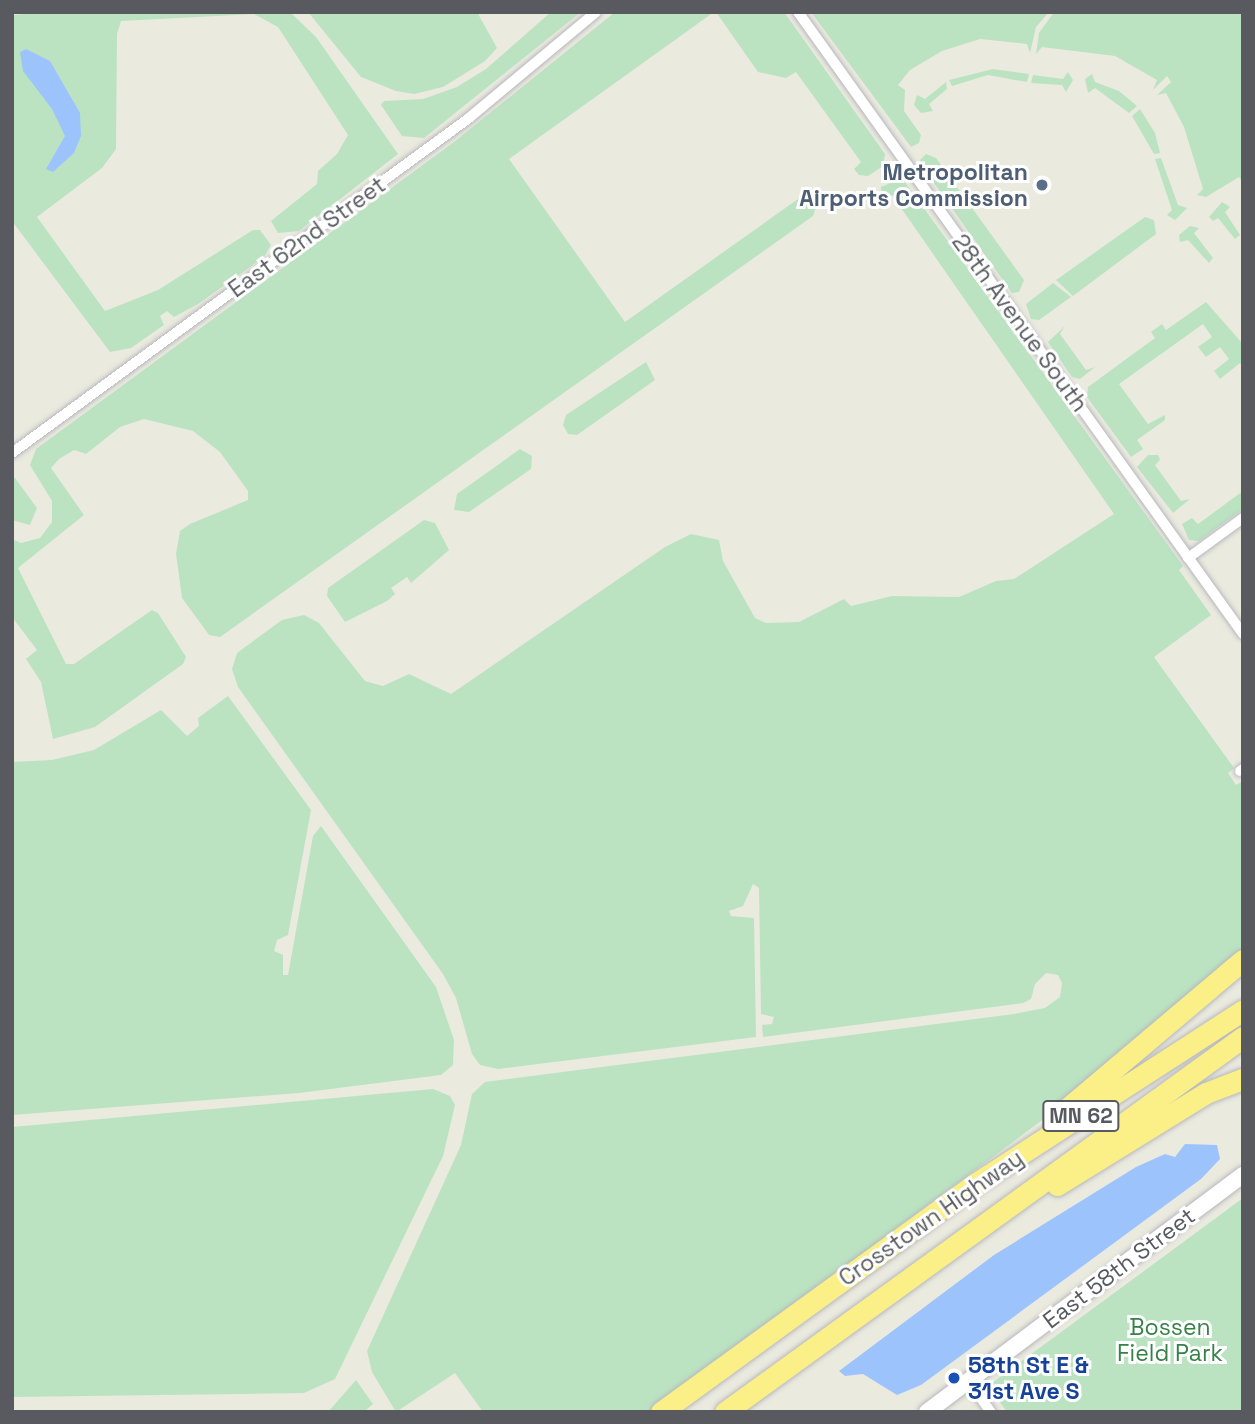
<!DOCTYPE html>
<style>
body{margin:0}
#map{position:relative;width:1255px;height:1424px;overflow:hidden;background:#ebeadf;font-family:"Space Grotesk",sans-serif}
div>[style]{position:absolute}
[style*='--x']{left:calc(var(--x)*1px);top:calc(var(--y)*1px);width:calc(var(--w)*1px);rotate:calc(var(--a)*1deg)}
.green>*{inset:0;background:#bbe3c2}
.water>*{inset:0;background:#9dc3fd}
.roads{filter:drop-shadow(0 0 2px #b7b8be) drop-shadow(0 0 2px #b7b8be)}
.street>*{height:10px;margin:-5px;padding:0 5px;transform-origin:5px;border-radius:5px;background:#fff}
.secondary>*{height:16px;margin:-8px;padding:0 8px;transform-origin:8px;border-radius:8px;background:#fff}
.highway>*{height:21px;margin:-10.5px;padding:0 10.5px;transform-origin:10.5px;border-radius:10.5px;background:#faf087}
.dots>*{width:19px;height:19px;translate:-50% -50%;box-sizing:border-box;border:4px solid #fff;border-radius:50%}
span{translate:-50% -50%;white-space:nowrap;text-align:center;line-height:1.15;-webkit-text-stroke:6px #fff;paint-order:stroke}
.shield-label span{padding:2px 5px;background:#fff;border:2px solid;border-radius:5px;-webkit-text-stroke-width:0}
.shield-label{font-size:21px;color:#585a60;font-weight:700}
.service-label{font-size:23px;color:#4e5e75;font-weight:700}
.right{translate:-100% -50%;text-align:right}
.street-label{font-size:23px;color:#585a60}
.park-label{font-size:23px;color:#368146}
.transit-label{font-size:23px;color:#164399;font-weight:700}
.left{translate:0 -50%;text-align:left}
.frame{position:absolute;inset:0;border:14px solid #585a60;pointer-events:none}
</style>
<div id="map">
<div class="green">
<div style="clip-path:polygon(48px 12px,290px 12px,316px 37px,398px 154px,299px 231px,278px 233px,271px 221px,317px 184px,318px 171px,337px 154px,348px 135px,278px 27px,254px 14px,121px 21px,117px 34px,116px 149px,102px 168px,37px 217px,105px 311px,158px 290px,253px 230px,260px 230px,271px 245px,264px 257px,198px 304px,174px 317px,167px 311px,160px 316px,164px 325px,131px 348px,110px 352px,12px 221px,12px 15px)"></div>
<div style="clip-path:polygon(308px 12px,477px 12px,497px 48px,485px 61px,443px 87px,414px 94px,396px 91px,361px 77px)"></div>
<div style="clip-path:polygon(551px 12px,581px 12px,424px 138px,402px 136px,381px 105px,384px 101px,423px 99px,457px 87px,486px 69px)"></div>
<div style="clip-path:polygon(615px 12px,714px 12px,509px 159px,625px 322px,805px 194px,816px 207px,813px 216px,220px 637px,209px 635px,182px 598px,176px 554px,180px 531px,190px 524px,248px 500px,248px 491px,220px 452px,193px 431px,144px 419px,120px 427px,86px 454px,74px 450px,59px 459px,51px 468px,84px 515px,18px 568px,66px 664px,74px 664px,152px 610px,158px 613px,186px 657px,183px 664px,95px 727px,53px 739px,41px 682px,26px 659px,37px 650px,12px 617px,12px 539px,21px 543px,40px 538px,52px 522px,52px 501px,30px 465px,36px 449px,454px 142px)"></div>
<div style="clip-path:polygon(716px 12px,784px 12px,885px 154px,883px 166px,868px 176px,859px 175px,854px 169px,861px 162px,796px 72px,786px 78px,758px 72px)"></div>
<div style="clip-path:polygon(811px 12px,1049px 12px,1036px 27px,1030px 53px,1027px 44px,980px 39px,942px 51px,910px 70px,898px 85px,905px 90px,904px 111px,921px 135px,919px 143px,911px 147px)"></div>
<div style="clip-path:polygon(1054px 12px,1243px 12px,1243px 183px,1239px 177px,1206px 197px,1197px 195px,1203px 189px,1184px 127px,1166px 93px,1157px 95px,1171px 82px,1167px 76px,1153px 90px,1157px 80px,1115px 56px,1042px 47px,1036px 54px,1039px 33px)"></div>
<div style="clip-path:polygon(993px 69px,1029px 74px,1027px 82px,988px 75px,952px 86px,949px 80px)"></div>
<div style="clip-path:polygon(1068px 72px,1073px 80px,1066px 92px,1062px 85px,1031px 83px,1033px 75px,1063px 79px)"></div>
<div style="clip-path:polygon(1092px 74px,1095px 82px,1119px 91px,1137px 106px,1129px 113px,1095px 88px,1088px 93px,1085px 79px)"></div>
<div style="clip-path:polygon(946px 82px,947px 89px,929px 104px,933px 111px,921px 113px,914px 105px,917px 95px,925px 99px)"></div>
<div style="clip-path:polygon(1140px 109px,1155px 133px,1160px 153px,1154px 154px,1132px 116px)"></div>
<div style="clip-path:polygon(926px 154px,936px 158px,1024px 280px,1019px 292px,1012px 293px,922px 166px,920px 160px)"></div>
<div style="clip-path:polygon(1161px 158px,1178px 205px,1187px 208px,1175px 220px,1167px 215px,1172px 210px,1155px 159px)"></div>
<div style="clip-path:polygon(902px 178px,1183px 566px,1179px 570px,1211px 615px,1154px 657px,1234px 768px,1228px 773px,1236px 785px,1243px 781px,1243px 952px,1064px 1104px,649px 1412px,483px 1412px,455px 1373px,396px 1412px,372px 1372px,367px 1351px,461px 1145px,472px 1094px,485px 1082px,1014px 1014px,1045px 1008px,1060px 997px,1062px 983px,1058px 975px,1046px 973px,1035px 984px,1031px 999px,1023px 1003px,763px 1037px,762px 1025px,772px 1024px,774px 1017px,761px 1014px,759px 888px,753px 884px,743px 906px,729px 911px,731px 916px,754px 918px,756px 1037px,498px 1069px,480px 1065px,472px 1054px,456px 998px,443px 974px,238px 687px,232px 669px,237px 653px,282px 620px,304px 615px,319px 623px,365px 681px,383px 686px,409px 674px,451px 694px,665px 547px,691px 534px,719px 540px,723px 561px,755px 618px,766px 623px,799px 622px,844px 599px,851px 606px,892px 596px,959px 597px,996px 581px,1014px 579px,1114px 514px,892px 195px,882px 198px,881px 187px)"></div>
<div style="clip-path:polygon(1222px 202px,1230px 207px,1225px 212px,1240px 235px,1235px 239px,1218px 218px,1213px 221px,1209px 217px)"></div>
<div style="clip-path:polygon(1145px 217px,1154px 220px,1156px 234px,1073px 296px,1056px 280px)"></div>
<div style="clip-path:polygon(1190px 226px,1199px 228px,1194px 233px,1213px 258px,1209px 263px,1188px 240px,1180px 242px,1179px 235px)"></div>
<div style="clip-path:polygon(1053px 283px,1071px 297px,1039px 320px,1031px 319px,1026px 304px)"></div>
<div style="clip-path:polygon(1206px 302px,1243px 344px,1243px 366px,1240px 363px,1220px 379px,1214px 371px,1229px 359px,1220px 347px,1206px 357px,1198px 347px,1212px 337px,1203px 324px,1119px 384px,1148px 424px,1165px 415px,1165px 420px,1137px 440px,1143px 449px,1131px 457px,1087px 397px,1088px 387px,1155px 338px,1151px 332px,1162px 324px,1166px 330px)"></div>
<div style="clip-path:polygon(1065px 326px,1060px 334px,1086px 370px,1095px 367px,1080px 379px,1072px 377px,1048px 342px)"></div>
<div style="clip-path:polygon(646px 362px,655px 380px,577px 435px,568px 434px,563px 425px,566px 415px)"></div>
<div style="clip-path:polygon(520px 449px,532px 456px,531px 469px,469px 512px,454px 510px,457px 494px)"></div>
<div style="clip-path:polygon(1148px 455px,1158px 455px,1160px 460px,1155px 465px,1181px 501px,1190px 499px,1173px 513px,1137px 467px)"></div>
<div style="clip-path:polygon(12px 474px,37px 508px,30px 525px,12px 520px)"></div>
<div style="clip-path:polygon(1243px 491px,1243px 509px,1199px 541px,1189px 540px,1182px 524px,1192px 518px,1198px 524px)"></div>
<div style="clip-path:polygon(424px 520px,435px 523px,449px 550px,411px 583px,407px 577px,391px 588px,395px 594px,387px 601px,345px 622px,327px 596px,328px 588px)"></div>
<div style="clip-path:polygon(228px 696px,311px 810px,288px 935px,277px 940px,274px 951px,283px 955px,283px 975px,288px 975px,313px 836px,321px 826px,436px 987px,454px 1040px,453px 1065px,441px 1075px,299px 1093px,12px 1115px,12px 762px,52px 760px,94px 750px,161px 710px,187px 736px,199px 726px,198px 718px)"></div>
<div style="clip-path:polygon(433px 1089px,450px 1096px,455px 1105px,443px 1156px,335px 1379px,304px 1393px,12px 1397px,12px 1127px)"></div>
<div style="clip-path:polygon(1243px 1198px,1243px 1412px,1007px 1412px,988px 1386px)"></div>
<div style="clip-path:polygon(356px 1380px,373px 1404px,364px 1412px,328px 1412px)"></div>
</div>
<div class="water">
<div style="clip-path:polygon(26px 49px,50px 61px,80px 113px,81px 136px,74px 153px,53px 172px,46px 169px,65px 136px,52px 109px,23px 71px,20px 52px)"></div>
<div style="clip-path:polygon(1185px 1144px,1217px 1145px,1220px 1159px,1201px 1179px,921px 1385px,897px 1395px,863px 1374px,845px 1376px,839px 1371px,994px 1255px,1136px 1167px,1165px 1154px,1175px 1157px)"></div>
</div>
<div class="roads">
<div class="street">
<div style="--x:798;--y:12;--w:765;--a:54.42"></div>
<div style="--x:12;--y:453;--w:567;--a:-36.24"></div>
<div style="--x:469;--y:118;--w:165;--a:-39.8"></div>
<div style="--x:1188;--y:558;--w:68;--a:-36"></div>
<div style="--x:1240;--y:771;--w:4;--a:-34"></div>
<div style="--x:969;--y:1381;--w:38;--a:55"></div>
</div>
<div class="secondary">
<div style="--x:927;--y:1412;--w:395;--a:-36.9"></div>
</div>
<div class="highway">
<div style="--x:1057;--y:1117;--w:243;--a:-40.2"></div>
<div style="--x:1057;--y:1185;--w:175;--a:-31.7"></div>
<div style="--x:1206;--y:1093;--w:40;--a:-21"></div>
<div style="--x:661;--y:1412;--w:389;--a:-36"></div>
<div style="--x:976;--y:1183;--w:318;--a:-32.9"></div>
<div style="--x:725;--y:1412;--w:639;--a:-35.9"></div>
</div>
</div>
<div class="dots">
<div style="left:1042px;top:185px;background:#5c6f8a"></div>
<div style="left:954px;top:1378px;background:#1a4fb4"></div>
</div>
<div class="shield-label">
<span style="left:1081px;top:1116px">MN 62</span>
</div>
<div class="service-label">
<span class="right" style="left:1028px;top:185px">Metropolitan<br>Airports Commission</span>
</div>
<div class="street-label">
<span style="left:307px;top:237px;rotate:-36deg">East 62nd Street</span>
<span style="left:1020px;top:323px;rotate:54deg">28th Avenue South</span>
<span style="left:931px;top:1218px;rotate:-35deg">Crosstown Highway</span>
<span style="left:1119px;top:1268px;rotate:-37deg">East 58th Street</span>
</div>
<div class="park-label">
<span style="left:1170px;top:1340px">Bossen<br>Field Park</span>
</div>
<div class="transit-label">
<span class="left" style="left:968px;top:1378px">58th St E &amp;<br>31st Ave S</span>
</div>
<div class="frame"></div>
</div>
